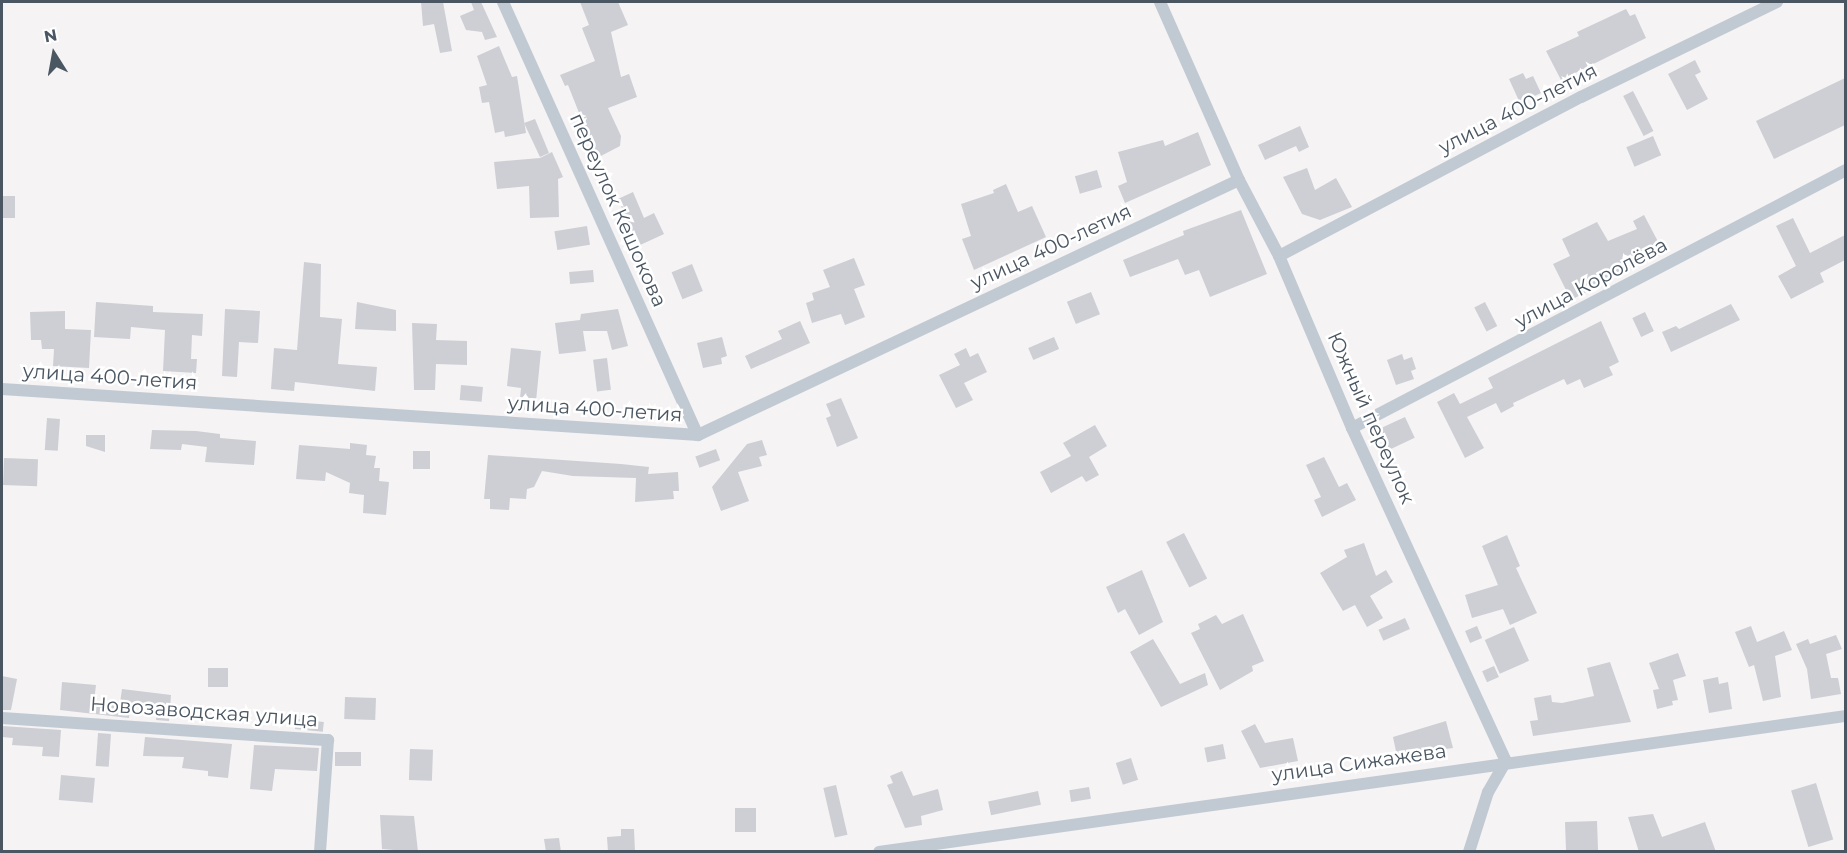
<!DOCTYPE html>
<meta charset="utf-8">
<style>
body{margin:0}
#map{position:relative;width:1847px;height:853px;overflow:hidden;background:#f5f3f3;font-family:Montserrat,sans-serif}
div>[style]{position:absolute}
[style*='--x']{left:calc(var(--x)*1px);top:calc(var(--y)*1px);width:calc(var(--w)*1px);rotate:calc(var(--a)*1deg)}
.building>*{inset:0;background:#cdcfd5;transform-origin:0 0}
.street>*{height:12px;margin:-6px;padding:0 6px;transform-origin:6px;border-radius:6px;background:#c1cad2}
span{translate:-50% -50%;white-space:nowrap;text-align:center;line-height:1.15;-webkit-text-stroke:5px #fff;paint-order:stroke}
.street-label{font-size:20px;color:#4a5661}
.frame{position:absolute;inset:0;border:3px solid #4a5661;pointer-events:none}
.north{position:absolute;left:24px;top:24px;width:60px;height:60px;-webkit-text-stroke:4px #fff;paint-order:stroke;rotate:349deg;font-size:16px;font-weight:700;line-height:24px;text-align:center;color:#4a5661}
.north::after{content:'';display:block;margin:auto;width:21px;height:27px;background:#4a5661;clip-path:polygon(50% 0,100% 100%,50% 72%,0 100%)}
</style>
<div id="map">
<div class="building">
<div style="clip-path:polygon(421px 2px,443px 2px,452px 51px,440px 53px,434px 24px,423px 26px)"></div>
<div style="clip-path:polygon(471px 2px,481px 2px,497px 37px,485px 40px,482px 32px,466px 30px,460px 16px,474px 10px)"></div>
<div style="clip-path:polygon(580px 2px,618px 2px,628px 25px,611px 32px,621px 77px,629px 74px,637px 97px,608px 108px,621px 136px,620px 146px,597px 158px,568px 85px,565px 86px,560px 75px,595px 61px,582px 28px,589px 25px)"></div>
<div style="clip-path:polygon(1626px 9px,1630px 16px,1635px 14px,1646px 38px,1561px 80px,1546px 51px,1579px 36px,1577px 32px)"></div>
<div style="clip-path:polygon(499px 46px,512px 77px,517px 76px,526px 133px,505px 137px,504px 131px,495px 133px,489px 102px,482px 103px,479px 87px,487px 85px,477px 56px)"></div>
<div style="clip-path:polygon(1695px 60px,1701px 72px,1695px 75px,1708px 99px,1687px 110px,1668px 74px)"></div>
<div style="clip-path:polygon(1523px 73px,1526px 79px,1533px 76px,1541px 93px,1520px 103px,1509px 79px)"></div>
<div style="clip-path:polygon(1845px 78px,1845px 125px,1774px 159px,1756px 121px)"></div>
<div style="left:1633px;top:91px;width:45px;height:11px;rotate:63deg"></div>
<div style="clip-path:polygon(535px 119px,549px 153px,540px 157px,524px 123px)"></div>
<div style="clip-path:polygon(1300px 126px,1309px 147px,1299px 152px,1296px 146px,1265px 160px,1258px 145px)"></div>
<div style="clip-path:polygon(1198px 132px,1211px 165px,1125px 203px,1118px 186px,1127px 182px,1118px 152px,1163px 140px,1165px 146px)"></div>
<div style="left:1653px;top:136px;width:21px;height:29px;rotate:67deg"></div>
<div style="clip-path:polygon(552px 152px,563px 177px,558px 179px,559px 217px,530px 218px,529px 186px,497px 189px,494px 162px,540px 158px)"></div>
<div style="clip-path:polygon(1307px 168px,1315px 190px,1336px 178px,1352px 207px,1320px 220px,1302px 214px,1283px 177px)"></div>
<div style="left:1097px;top:170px;width:18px;height:23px;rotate:74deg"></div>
<div style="clip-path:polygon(1006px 184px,1018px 212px,1032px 206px,1046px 237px,974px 270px,962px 239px,971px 236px,961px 204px,994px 193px,993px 190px)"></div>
<div style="clip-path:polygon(633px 192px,644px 218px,654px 213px,664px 234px,638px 246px,618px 199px)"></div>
<div style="left:2px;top:196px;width:13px;height:22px"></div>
<div style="clip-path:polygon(1241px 210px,1267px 274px,1210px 297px,1199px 270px,1185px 275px,1178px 259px,1130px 277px,1123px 260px,1184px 235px,1183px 231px)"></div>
<div style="clip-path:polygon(1644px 215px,1664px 253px,1652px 259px,1649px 252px,1618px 265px,1622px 273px,1571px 300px,1553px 264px,1570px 256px,1562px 239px,1597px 222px,1608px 241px,1637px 229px,1633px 221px)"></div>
<div style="clip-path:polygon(1793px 218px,1810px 253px,1845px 235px,1845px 260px,1820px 273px,1824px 282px,1791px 299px,1778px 276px,1796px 266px,1776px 226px)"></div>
<div style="left:587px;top:226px;width:19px;height:33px;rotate:81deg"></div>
<div style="clip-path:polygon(854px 258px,865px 285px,854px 289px,865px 317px,845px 325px,841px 314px,812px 323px,806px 303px,814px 300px,812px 293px,830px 287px,823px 270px)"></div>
<div style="clip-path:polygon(304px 262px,321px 264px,320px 317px,342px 319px,338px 364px,377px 367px,375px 391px,295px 382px,294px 391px,271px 389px,274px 348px,297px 350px)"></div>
<div style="left:692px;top:264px;width:29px;height:22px;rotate:68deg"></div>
<div style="left:593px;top:270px;width:12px;height:24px;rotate:85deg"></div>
<div style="left:1091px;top:292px;width:24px;height:26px;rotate:68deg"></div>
<div style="clip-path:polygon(96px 302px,153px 306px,153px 312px,203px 314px,202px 336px,192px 335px,191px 359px,197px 359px,196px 373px,163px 371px,165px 330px,131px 327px,130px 339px,94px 337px)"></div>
<div style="clip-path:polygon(357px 302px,396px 310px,396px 331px,355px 329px)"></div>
<div style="left:1485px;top:302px;width:27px;height:12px;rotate:63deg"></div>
<div style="clip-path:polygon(1731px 304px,1740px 320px,1671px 352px,1662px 332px,1676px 326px,1679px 329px)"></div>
<div style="clip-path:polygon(225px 309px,260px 311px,258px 343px,239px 342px,237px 377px,222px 376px)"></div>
<div style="clip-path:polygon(618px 309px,628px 346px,612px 350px,607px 331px,583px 331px,586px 351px,559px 354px,555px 323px,580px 320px,581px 314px)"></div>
<div style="clip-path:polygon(65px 311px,65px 329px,91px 330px,89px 368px,53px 366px,54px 349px,42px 349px,41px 340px,31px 340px,30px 312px)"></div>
<div style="left:1645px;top:312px;width:21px;height:14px;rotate:65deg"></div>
<div style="clip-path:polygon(800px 321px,810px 343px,751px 369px,745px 356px,782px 339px,778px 331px)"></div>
<div style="clip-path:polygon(1601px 321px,1619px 362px,1609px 367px,1613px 375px,1584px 388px,1580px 379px,1567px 385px,1564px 379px,1513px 403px,1514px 406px,1501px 413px,1496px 403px,1467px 417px,1484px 448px,1465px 458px,1437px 402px,1454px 393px,1460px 404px,1493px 388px,1488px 378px)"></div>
<div style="clip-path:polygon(412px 323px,437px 324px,436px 340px,467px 341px,467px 365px,436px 364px,435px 390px,414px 390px)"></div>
<div style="clip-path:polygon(722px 337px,727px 356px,721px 358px,722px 364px,703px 368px,697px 343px)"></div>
<div style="left:1054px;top:337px;width:13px;height:28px;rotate:67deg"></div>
<div style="clip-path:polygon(511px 348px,541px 351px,535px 411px,519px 409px,521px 388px,507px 386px)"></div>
<div style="clip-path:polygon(966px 348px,970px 357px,978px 353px,987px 372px,964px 383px,973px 400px,956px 408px,939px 375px,960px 365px,954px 354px)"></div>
<div style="clip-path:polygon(1402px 354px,1404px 360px,1412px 357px,1416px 369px,1411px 371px,1414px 379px,1396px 385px,1387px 360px)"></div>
<div style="left:607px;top:358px;width:32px;height:14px;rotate:83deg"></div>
<div style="left:461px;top:385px;width:22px;height:15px;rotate:5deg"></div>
<div style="clip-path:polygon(841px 398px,858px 438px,837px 447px,826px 418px,831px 416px,826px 404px)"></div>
<div style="left:1405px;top:417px;width:23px;height:31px;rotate:65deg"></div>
<div style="left:47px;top:418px;width:13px;height:32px;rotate:4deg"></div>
<div style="clip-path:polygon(1095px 425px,1107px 446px,1089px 457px,1099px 475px,1086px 482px,1082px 476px,1051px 493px,1040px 472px,1071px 456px,1063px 443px)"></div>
<div style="clip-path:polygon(152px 430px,196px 431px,220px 434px,220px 438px,256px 441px,254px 465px,205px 462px,207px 447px,182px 444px,181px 450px,150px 449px)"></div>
<div style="clip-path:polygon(86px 435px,105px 435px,105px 452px,86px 446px)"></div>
<div style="clip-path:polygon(762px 440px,767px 455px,759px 457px,762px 466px,738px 472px,749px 501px,721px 511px,712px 487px,747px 444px)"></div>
<div style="clip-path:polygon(350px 443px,367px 445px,366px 455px,376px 456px,374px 468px,380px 468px,379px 481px,389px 482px,386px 515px,363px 513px,364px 495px,349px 493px,350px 483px,326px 472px,325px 481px,296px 479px,299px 445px,350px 449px)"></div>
<div style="left:716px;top:449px;width:12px;height:22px;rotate:70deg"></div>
<div style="left:413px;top:451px;width:17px;height:18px"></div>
<div style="clip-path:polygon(488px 455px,621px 464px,649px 467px,648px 474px,678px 472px,679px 491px,673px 491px,674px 499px,635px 502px,636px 478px,573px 476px,542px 471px,534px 487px,527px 489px,526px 499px,510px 498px,509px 510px,490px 509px,490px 499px,484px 499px)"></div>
<div style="clip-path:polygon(1324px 457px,1339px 487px,1347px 483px,1356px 500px,1322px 517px,1314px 500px,1321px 497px,1306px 465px)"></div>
<div style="left:4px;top:458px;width:34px;height:27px;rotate:2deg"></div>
<div style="left:1184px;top:533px;width:51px;height:20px;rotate:63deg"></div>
<div style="clip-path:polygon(1507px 535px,1520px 566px,1516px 568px,1537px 613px,1510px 625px,1503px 609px,1472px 618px,1465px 595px,1498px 585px,1482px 546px)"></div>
<div style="clip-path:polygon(1364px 543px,1376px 576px,1386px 570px,1393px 582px,1370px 596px,1383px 618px,1367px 627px,1355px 605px,1343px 611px,1320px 573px,1347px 557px,1344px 550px)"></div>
<div style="clip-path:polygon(1142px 570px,1163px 622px,1139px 635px,1125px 609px,1118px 613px,1106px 587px)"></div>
<div style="clip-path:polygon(1243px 614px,1264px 661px,1252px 666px,1253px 671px,1220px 690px,1191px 633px,1200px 629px,1198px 624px,1216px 615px,1222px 624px)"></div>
<div style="left:1405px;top:618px;width:12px;height:29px;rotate:66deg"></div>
<div style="left:1477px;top:626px;width:13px;height:13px;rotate:67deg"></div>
<div style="clip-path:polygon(1751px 626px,1757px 642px,1784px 631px,1792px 650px,1775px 656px,1781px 697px,1763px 701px,1754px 665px,1749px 667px,1735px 632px)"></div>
<div style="left:1514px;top:627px;width:37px;height:32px;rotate:66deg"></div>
<div style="clip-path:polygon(1836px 635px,1842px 649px,1826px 654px,1831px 678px,1838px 678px,1841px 694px,1811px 699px,1807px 669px,1796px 644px,1808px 639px,1810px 644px)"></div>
<div style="clip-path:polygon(1153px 639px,1180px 684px,1205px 673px,1208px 685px,1161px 707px,1130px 652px)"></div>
<div style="clip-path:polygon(1678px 653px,1686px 676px,1673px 680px,1678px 700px,1672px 701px,1673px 705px,1657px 709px,1653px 690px,1659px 689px,1649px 663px)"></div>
<div style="clip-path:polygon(1610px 662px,1631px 722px,1533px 736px,1530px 721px,1538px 720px,1534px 698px,1551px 695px,1552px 702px,1562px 703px,1594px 696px,1587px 668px)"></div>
<div style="left:1494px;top:666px;width:12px;height:13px;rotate:66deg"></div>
<div style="left:208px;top:668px;width:20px;height:19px"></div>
<div style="clip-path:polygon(2px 676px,17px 679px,11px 710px,2px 710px)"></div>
<div style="clip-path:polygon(1718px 677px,1719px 684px,1728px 682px,1732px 709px,1709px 713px,1703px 680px)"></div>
<div style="clip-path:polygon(62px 682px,96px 685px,94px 701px,120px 703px,122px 689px,171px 695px,169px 721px,156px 720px,157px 708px,130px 705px,129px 718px,60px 710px)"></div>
<div style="left:345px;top:697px;width:31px;height:22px;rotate:2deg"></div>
<div style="left:296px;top:719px;width:28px;height:10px;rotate:6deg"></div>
<div style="clip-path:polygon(1446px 721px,1453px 748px,1397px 756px,1393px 737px)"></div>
<div style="clip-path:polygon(1255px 724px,1265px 743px,1293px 738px,1298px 761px,1260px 768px,1241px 731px)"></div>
<div style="clip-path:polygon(2px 726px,61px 730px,59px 757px,42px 756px,43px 747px,12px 745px,13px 738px,2px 737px)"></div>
<div style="left:98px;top:733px;width:13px;height:33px;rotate:4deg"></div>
<div style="clip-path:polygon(145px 737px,232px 744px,228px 778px,208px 776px,208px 771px,182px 768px,184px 757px,143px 756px)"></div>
<div style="left:1223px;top:744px;width:15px;height:19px;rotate:79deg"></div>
<div style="clip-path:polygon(254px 745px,319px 748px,317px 771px,275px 769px,272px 791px,250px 789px)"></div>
<div style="left:410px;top:749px;width:23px;height:31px;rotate:2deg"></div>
<div style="left:335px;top:752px;width:26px;height:14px"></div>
<div style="left:1131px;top:758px;width:23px;height:16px;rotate:72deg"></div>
<div style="clip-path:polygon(902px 771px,913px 796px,938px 789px,943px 810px,921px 816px,922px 825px,905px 828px,887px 785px,893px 783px,890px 776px)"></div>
<div style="left:61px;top:775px;width:34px;height:25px;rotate:5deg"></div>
<div style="left:1816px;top:783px;width:59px;height:26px;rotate:73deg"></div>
<div style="left:836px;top:785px;width:51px;height:13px;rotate:77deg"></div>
<div style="left:1089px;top:787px;width:12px;height:20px;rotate:81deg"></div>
<div style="left:1038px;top:791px;width:14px;height:51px;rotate:78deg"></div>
<div style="left:735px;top:808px;width:21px;height:24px"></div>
<div style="clip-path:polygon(1653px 814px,1662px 837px,1705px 822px,1716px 852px,1639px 852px,1628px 817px)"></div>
<div style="clip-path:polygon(380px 815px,414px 816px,418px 852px,382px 849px)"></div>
<div style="left:1597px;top:821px;width:31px;height:32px;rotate:88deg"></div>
<div style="clip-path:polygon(621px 829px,634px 829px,635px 852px,608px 852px,607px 837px,621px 836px)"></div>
<div style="clip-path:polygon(559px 838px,561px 852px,546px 852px,544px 839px)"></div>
</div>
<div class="street">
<div style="--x:503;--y:2;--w:475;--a:65.8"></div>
<div style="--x:1160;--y:2;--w:195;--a:66.1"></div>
<div style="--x:1239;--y:180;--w:86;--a:62.2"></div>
<div style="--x:1279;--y:256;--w:187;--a:67"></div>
<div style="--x:1352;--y:428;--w:367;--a:65.2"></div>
<div style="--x:1506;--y:761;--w:36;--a:120"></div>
<div style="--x:1488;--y:792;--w:63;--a:107.6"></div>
<div style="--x:1279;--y:256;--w:341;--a:-27.8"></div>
<div style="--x:1581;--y:97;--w:218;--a:-25.9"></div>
<div style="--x:2;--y:389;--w:698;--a:3.78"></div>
<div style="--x:698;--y:435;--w:598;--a:-25.24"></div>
<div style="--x:1352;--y:428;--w:557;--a:-27.58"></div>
<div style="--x:2;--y:718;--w:327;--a:3.9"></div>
<div style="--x:328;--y:740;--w:112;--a:94.1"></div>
<div style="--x:879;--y:852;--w:977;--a:-8.01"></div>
</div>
<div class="street-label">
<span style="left:1518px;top:109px;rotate:-27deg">улица 400-летия</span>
<span style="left:618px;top:210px;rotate:66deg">переулок Кешокова</span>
<span style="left:1051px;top:247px;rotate:-25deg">улица 400-летия</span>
<span style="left:1591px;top:283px;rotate:-28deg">улица Королёва</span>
<span style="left:110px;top:377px;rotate:4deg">улица 400-летия</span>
<span style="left:595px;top:409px;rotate:4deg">улица 400-летия</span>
<span style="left:1371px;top:418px;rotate:66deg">Южный переулок</span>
<span style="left:204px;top:712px;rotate:4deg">Новозаводская улица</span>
<span style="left:1359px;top:763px;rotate:-8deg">улица Сижажева</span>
</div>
<div class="frame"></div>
<div class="north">N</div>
</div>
